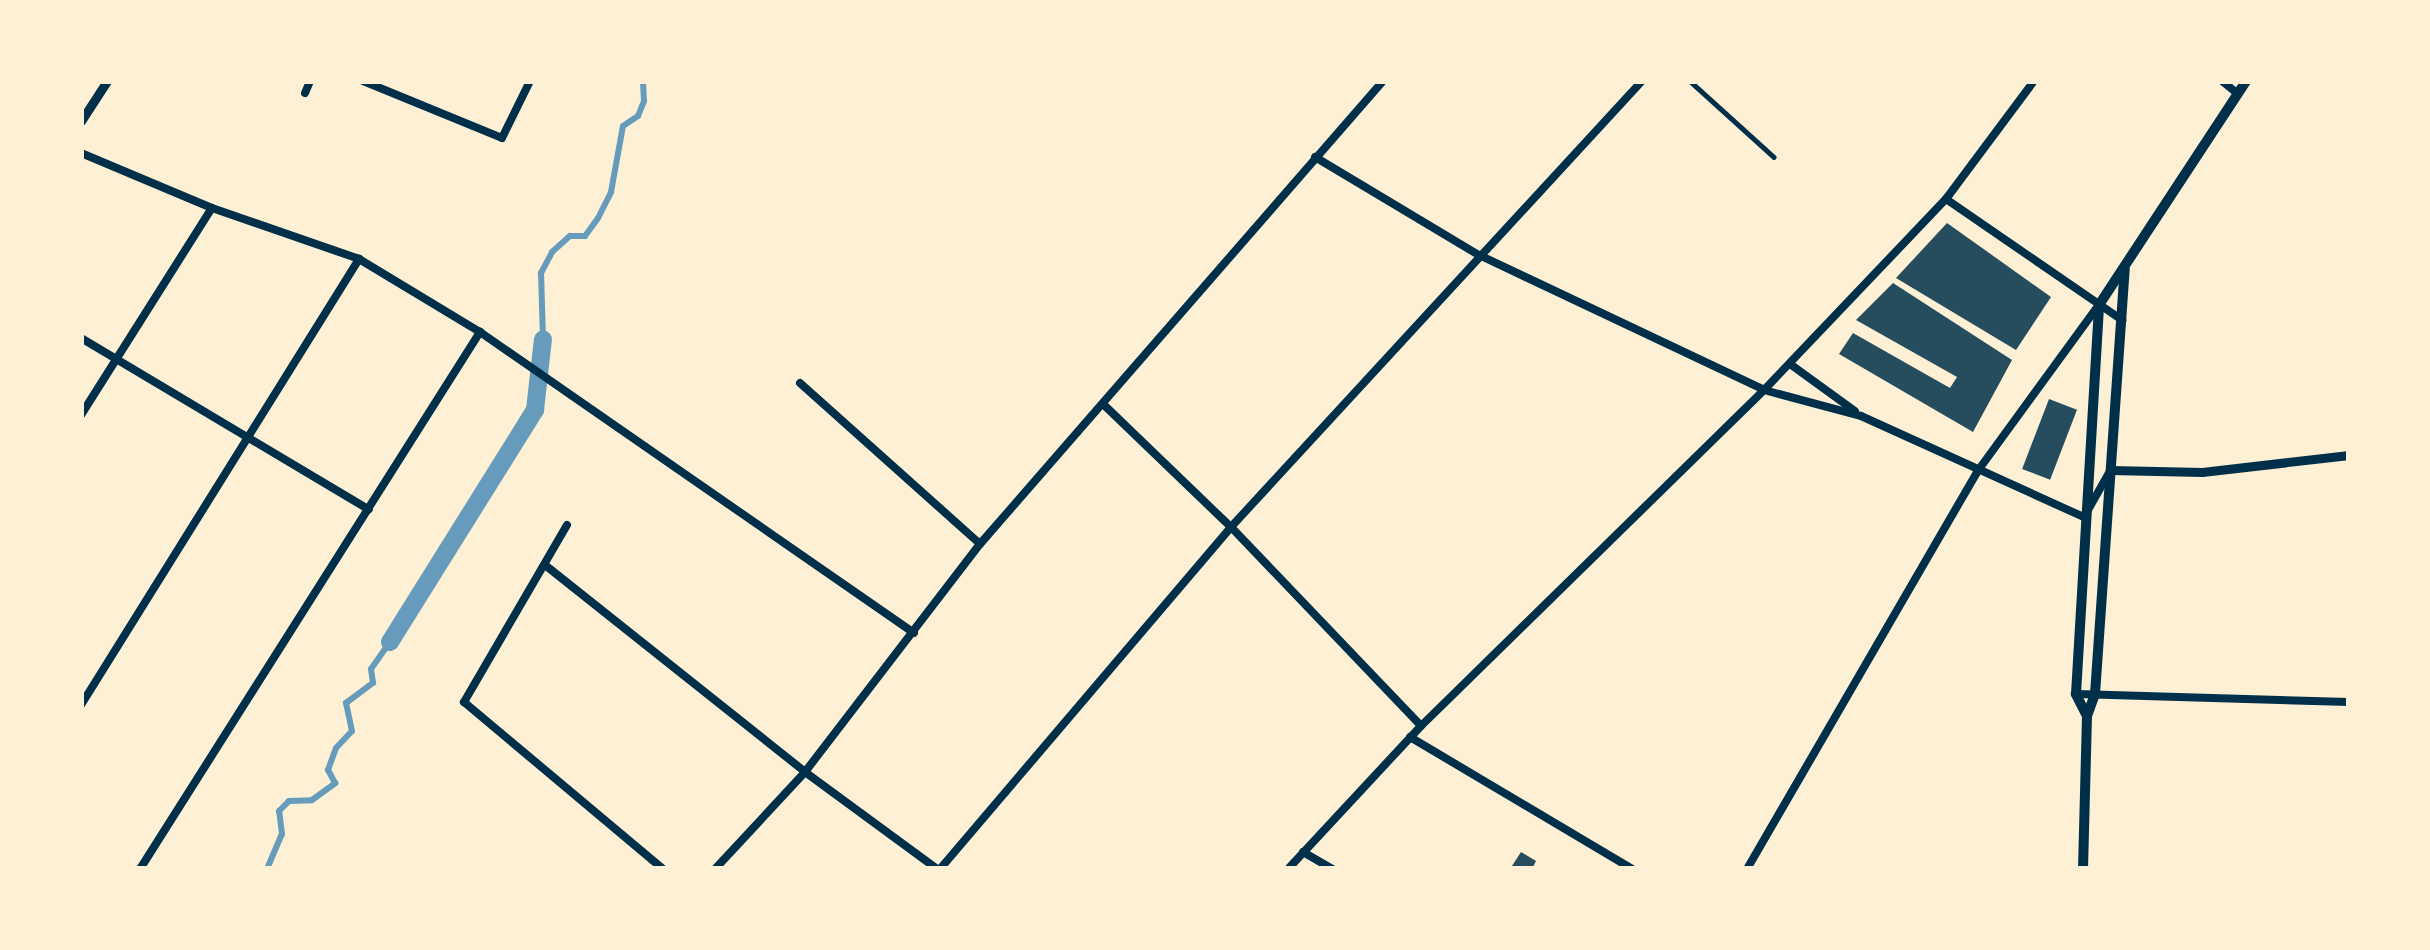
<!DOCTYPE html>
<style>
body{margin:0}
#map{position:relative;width:2430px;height:950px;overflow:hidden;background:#fdf0d5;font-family:Ubuntu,sans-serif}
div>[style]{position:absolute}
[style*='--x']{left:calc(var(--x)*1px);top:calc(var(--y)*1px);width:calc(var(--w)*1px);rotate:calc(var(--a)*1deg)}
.stream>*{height:6px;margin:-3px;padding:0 3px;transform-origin:3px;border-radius:3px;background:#669bbc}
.canal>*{height:18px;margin:-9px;padding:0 9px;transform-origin:9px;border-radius:9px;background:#669bbc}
.building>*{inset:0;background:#264d5e;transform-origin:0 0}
.service>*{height:4.5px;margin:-2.25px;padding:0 2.25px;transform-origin:2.25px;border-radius:2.25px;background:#003049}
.minor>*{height:8px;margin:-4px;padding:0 4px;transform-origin:4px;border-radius:4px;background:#003049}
.tertiary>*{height:9px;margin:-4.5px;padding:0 4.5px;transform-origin:4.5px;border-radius:4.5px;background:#003049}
.secondary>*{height:10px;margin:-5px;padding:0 5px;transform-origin:5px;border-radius:5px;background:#003049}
span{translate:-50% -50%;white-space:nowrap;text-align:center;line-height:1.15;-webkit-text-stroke:9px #fdf0d5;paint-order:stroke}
.frame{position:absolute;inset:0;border:84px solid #fdf0d5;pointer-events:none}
</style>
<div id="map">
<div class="stream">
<div style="--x:543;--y:339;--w:66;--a:-91.7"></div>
<div style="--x:541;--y:273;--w:24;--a:-62"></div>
<div style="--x:552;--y:252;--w:24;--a:-42"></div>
<div style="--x:570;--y:236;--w:15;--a:0"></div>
<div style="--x:585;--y:236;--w:22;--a:-54"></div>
<div style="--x:598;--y:218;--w:29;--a:-63"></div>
<div style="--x:611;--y:192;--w:67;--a:-79.7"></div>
<div style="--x:623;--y:126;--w:18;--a:-34"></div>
<div style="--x:638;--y:116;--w:16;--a:-68"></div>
<div style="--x:644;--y:101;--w:20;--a:-93"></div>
<div style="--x:267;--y:869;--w:38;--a:-67"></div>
<div style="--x:282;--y:834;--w:23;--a:-97"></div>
<div style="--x:279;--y:811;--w:14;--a:-45"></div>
<div style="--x:289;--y:801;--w:23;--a:-2"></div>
<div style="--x:312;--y:800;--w:29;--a:-36"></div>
<div style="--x:335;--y:783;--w:15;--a:-118"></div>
<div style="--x:328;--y:770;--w:23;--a:-70"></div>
<div style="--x:336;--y:748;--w:23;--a:-47"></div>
<div style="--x:352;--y:731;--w:29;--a:-102"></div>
<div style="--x:346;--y:703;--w:34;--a:-37"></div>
<div style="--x:373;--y:683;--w:14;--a:-98"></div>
<div style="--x:371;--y:669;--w:33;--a:-55"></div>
</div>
<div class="canal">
<div style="--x:390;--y:642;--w:274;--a:-58"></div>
<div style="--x:535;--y:410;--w:71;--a:-83.6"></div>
</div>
<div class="building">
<div style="clip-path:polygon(1947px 223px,2051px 297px,2016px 350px,1896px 278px)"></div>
<div style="clip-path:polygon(1893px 283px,2012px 360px,1973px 432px,1839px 354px,1853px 333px,1950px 388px,1957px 377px,1856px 320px)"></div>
<div style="left:2049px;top:399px;width:30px;height:75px;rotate:21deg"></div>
<div style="clip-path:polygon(1521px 852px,1536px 861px,1532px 869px,1510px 869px)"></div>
</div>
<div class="service">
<div style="--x:1690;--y:81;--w:113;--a:42.1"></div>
</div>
<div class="minor">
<div style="--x:363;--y:81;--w:150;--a:22.3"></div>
<div style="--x:502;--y:138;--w:64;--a:-63.8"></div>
<div style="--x:2222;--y:81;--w:19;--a:39"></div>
<div style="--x:305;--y:93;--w:13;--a:-67"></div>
<div style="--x:81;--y:153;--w:142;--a:22.8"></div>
<div style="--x:212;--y:208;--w:156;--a:19.1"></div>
<div style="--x:359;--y:259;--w:141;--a:31.1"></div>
<div style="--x:480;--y:332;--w:528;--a:34.74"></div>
<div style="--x:1315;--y:157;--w:191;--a:30.9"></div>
<div style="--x:1479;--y:255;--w:315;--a:25.3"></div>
<div style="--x:1764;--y:390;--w:100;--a:15"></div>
<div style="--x:1861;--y:416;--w:245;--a:24.4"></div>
<div style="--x:2084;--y:517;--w:53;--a:-60.5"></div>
<div style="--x:1946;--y:199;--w:214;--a:34.5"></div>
<div style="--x:81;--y:338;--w:335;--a:30.8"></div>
<div style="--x:1790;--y:364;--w:80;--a:35.9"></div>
<div style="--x:800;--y:383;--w:241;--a:41.8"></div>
<div style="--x:1103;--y:404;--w:178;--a:43.9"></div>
<div style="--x:1231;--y:527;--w:275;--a:46.3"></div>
<div style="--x:81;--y:415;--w:245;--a:-57.7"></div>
<div style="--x:567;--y:525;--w:205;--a:120.2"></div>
<div style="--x:464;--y:702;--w:260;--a:40"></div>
<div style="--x:545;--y:565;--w:332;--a:38.5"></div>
<div style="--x:805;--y:772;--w:164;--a:36.3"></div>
<div style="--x:2077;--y:694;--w:272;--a:1.7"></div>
<div style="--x:81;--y:705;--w:526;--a:-58.06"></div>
<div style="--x:1410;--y:737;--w:258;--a:30.7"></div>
<div style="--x:1303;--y:852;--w:34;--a:30"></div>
<div style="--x:140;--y:869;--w:636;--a:-57.66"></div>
<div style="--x:715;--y:869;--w:132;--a:-47.1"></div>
<div style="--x:805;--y:772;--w:287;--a:-52.5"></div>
<div style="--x:980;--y:544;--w:614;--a:-48.96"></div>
<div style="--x:940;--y:869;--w:449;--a:-49.6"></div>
<div style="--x:1231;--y:527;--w:606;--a:-47.34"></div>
<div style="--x:1288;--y:869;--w:195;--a:-47.1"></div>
<div style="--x:1421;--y:726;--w:480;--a:-44.4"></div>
<div style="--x:1764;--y:390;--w:264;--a:-46.4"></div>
<div style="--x:1946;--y:199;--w:147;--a:-53.3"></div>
<div style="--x:1747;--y:869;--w:459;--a:-59.9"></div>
<div style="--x:1977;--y:472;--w:205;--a:-53.9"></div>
</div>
<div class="tertiary">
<div style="--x:81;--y:121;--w:48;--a:-57"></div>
<div style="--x:2110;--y:470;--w:92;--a:1.2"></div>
<div style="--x:2202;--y:472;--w:148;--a:-6.6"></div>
</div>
<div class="secondary">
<div style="--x:2087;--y:716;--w:25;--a:-117"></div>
<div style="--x:2076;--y:694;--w:390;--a:-86.6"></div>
<div style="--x:2099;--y:305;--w:268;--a:-56.7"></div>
<div style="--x:2083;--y:869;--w:153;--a:-88.5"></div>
<div style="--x:2087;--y:716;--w:23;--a:-70"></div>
<div style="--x:2095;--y:694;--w:426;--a:-86"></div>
</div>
<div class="frame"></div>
</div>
